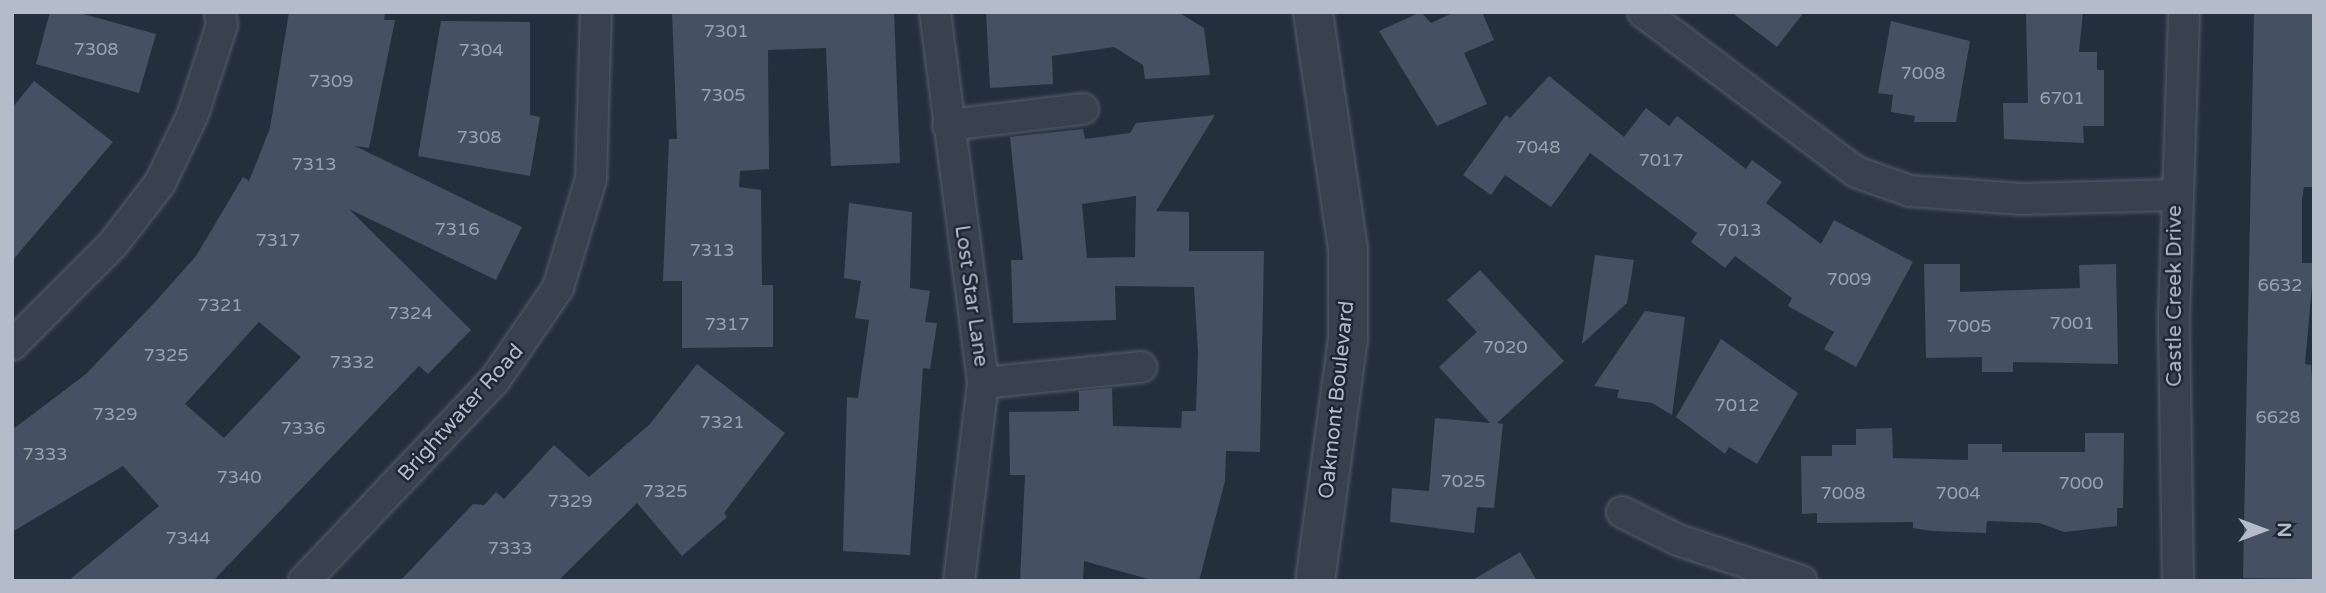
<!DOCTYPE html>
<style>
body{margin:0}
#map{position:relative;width:2326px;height:593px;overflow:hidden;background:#242f3e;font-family:"Varela Round",sans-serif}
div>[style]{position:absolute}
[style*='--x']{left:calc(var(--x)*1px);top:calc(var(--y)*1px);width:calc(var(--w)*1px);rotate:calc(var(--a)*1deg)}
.building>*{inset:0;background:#455162}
.roads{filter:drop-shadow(0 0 2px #565f6c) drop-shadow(0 0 2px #565f6c)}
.minor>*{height:30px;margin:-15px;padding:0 15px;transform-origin:15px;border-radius:15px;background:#38414e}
.tertiary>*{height:38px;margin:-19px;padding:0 19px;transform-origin:19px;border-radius:19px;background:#38414e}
span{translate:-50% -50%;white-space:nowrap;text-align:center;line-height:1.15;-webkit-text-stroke:5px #1d2633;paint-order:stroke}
.number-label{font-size:18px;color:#98a1af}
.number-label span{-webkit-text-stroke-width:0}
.street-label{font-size:21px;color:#b4bcc9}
.frame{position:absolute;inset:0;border:14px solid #b4bcc9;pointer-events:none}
.north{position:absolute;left:2228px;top:495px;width:70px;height:70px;-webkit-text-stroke:5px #1d2633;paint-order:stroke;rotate:90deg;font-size:19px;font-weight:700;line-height:28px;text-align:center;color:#b4bcc9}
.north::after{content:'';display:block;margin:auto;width:24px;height:32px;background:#b4bcc9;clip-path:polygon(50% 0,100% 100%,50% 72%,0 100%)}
</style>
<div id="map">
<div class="building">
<div style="clip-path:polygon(50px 12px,76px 12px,156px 34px,139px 93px,36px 64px)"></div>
<div style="clip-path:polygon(evenodd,289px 12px,385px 12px,384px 20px,395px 20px,369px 148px,355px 146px,522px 227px,496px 280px,349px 209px,471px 330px,428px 374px,419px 366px,213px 581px,68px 581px,159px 506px,123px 466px,12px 532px,12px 430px,86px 374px,156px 301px,196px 256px,243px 177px,249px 181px,270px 128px,289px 12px,259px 322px,301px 357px,224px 438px,185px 404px,259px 322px)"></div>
<div style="clip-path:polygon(672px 12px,894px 12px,900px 163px,831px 166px,826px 48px,768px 50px,769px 169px,740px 171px,739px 187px,761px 190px,762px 285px,773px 285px,773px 347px,682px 348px,682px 281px,663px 281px,669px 139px,677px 139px)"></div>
<div style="clip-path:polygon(986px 12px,1178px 12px,1204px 28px,1210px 75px,1145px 79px,1143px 65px,1114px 47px,1052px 56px,1053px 84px,990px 88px)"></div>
<div style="clip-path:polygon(1421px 12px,1431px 23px,1455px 12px,1482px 12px,1494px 40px,1464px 53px,1487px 104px,1437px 126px,1379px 31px)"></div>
<div style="clip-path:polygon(1731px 12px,1804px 12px,1777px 47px)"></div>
<div style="clip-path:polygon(2026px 12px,2083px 12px,2079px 52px,2097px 52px,2097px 70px,2104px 70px,2104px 126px,2083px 126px,2084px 143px,2004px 139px,2003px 103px,2028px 103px)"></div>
<div style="clip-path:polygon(2254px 12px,2314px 12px,2314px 187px,2304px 187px,2302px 199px,2302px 263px,2314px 263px,2305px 364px,2311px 365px,2314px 411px,2314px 579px,2243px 578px)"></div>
<div style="clip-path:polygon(441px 21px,530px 22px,530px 115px,540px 117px,530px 176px,418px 156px)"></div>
<div style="clip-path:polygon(1891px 21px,1970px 41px,1956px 122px,1914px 122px,1915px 116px,1891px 112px,1893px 95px,1878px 93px)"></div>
<div style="clip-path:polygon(1549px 76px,1624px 137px,1646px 108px,1669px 126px,1677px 116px,1746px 169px,1752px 160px,1782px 182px,1766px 203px,1821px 244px,1834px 220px,1913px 262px,1856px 367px,1824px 349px,1834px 332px,1788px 306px,1792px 298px,1735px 256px,1725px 268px,1691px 242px,1697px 233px,1590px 153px,1551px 207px,1505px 175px,1491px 195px,1463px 175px,1506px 115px,1510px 118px)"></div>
<div style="clip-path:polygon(34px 81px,113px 142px,12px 261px,12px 108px)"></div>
<div style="clip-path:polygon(evenodd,1215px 115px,1156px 211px,1189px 212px,1189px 251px,1264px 251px,1260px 452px,1226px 451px,1225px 481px,1199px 581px,1155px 581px,1084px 561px,1083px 581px,1020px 581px,1025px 475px,1010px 475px,1009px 412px,1079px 411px,1079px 391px,1112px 388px,1113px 426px,1181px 428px,1182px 411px,1196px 411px,1198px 352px,1194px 287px,1115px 286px,1116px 320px,1013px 323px,1011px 260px,1023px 260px,1010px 137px,1083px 129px,1085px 139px,1130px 133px,1136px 123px,1215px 115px,1136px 196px,1135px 257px,1087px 258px,1082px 204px,1136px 196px)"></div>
<div style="clip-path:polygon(849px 203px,912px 212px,910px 288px,930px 291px,925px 322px,937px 323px,930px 369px,923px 368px,910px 555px,843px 551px,847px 397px,858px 398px,869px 320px,855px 318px,861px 281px,844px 278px)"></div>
<div style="clip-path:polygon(1595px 255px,1634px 260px,1627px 303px,1582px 344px)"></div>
<div style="clip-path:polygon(1924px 264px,1960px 264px,1960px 292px,2080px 288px,2079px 265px,2116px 264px,2118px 364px,2013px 362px,2013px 372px,1982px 372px,1982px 357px,1926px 358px)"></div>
<div style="clip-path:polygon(1480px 270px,1564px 361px,1497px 423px,1503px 424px,1494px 508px,1477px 507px,1474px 533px,1390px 522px,1392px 488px,1429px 491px,1435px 418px,1490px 423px,1439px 367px,1477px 332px,1447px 300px)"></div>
<div style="clip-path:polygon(1645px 311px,1685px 317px,1672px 415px,1652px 403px,1617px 398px,1619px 390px,1594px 386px)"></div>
<div style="clip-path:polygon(1721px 339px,1798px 393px,1757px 464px,1729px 447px,1725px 454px,1676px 417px)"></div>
<div style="clip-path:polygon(697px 364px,785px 433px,724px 513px,727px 517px,682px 556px,637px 503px,558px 581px,400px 581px,473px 504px,484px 505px,496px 492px,504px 499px,554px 445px,589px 477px,650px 424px)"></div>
<div style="clip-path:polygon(1892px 428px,1893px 458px,1968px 460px,1968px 444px,2002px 444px,2002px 452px,2085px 452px,2085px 433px,2124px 433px,2123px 508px,2117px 508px,2117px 526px,2064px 532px,2040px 523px,1987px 521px,1986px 533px,1932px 531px,1913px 528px,1913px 522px,1817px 523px,1817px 513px,1802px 514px,1801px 456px,1832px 456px,1832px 445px,1856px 445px,1856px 429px)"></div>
<div style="clip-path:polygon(1520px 552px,1537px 581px,1471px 581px)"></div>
</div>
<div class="roads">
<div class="minor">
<div style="--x:935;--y:12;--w:374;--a:82.6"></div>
<div style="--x:983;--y:383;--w:199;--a:96.9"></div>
<div style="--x:1643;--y:12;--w:266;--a:36.9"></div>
<div style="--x:1856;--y:172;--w:57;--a:19.4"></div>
<div style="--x:1910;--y:191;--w:112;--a:4.1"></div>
<div style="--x:2022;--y:199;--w:154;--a:-1.5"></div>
<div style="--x:948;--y:125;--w:136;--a:-6.8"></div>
<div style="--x:12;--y:345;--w:143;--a:-45"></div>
<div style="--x:113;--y:244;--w:77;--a:-52.4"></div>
<div style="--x:160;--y:183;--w:76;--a:-64.4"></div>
<div style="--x:193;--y:114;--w:94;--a:-72"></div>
<div style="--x:222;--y:25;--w:13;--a:-99"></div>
<div style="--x:983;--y:383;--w:159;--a:-5.8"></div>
<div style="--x:1622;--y:512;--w:63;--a:26.6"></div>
<div style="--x:1678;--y:540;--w:130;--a:18.4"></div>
<div style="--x:304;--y:581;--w:276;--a:-46.5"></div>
<div style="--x:494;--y:381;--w:113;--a:-55.5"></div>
<div style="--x:558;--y:288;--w:114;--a:-73.2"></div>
<div style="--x:591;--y:179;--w:167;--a:-88.3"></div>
<div style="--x:2178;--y:581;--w:264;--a:-90.9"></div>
<div style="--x:2174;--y:317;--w:305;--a:-88.1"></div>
</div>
<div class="tertiary">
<div style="--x:1313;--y:12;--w:240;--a:81.6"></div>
<div style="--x:1348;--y:249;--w:89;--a:90"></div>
<div style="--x:1348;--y:338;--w:245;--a:97.7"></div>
</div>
</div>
<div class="number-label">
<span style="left:726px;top:31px">7301</span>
<span style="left:96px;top:49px">7308</span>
<span style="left:481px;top:50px">7304</span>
<span style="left:1923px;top:73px">7008</span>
<span style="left:331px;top:81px">7309</span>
<span style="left:723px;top:95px">7305</span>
<span style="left:2062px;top:98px">6701</span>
<span style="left:479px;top:137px">7308</span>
<span style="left:1538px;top:147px">7048</span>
<span style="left:1661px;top:160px">7017</span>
<span style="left:314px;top:164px">7313</span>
<span style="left:457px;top:229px">7316</span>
<span style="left:1739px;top:230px">7013</span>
<span style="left:278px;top:240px">7317</span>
<span style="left:712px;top:250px">7313</span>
<span style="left:1849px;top:279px">7009</span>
<span style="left:2280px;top:285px">6632</span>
<span style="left:220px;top:305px">7321</span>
<span style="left:410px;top:313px">7324</span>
<span style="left:2072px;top:323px">7001</span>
<span style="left:727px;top:324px">7317</span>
<span style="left:1969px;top:326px">7005</span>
<span style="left:1505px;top:347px">7020</span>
<span style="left:166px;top:355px">7325</span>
<span style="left:352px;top:362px">7332</span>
<span style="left:1737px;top:405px">7012</span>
<span style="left:115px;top:414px">7329</span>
<span style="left:2278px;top:417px">6628</span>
<span style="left:722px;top:422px">7321</span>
<span style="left:303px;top:428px">7336</span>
<span style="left:45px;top:454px">7333</span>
<span style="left:239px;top:477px">7340</span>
<span style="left:1463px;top:481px">7025</span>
<span style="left:2081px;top:483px">7000</span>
<span style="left:665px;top:491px">7325</span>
<span style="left:1843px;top:493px">7008</span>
<span style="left:1958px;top:493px">7004</span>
<span style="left:570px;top:501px">7329</span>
<span style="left:188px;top:538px">7344</span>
<span style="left:510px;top:548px">7333</span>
</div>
<div class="street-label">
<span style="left:971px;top:296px;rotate:82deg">Lost Star Lane</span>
<span style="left:2175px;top:296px;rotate:-90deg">Castle Creek Drive</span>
<span style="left:1337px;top:400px;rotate:-84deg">Oakmont Boulevard</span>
<span style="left:461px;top:413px;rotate:-48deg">Brightwater Road</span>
</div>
<div class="frame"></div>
<div class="north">N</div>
</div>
